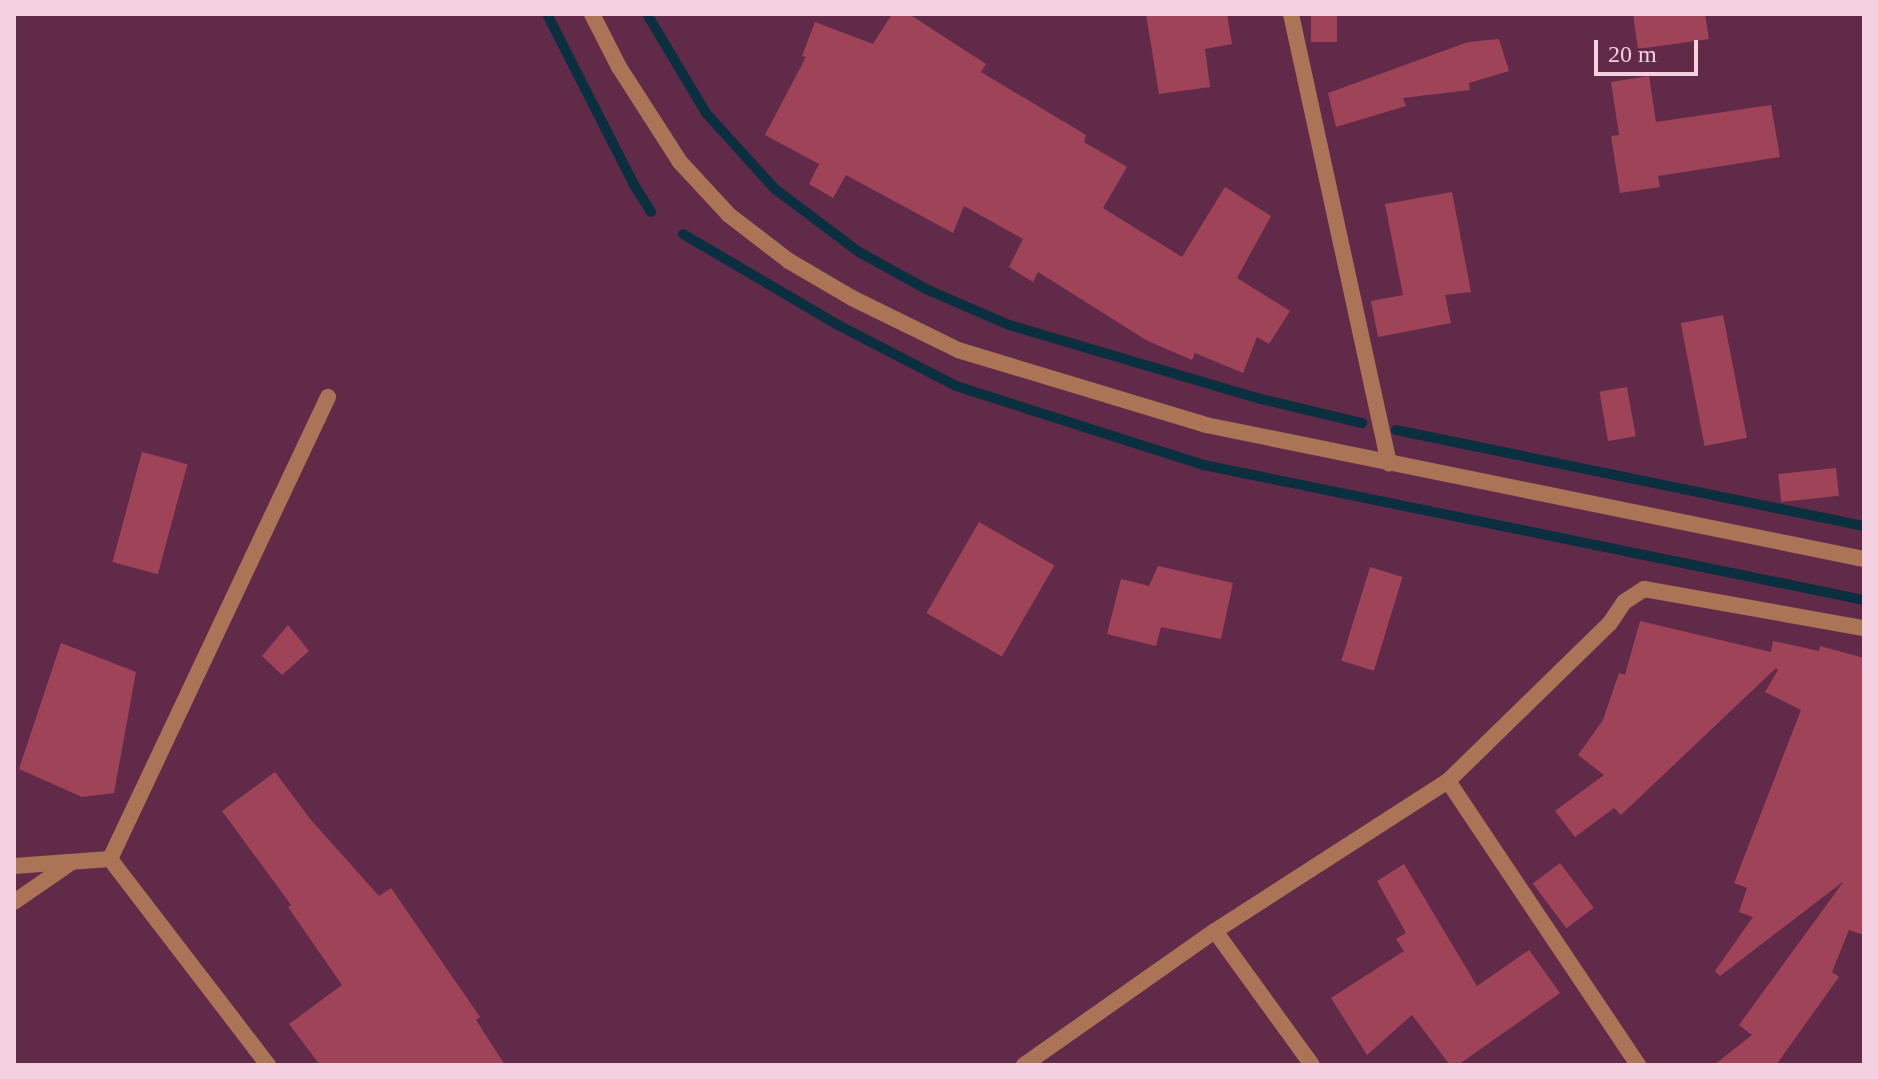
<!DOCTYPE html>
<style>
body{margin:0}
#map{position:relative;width:1878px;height:1079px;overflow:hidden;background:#622a49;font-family:Georgia,serif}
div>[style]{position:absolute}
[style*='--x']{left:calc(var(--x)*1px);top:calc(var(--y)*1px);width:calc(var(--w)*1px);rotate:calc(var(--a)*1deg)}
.stream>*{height:10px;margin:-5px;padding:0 5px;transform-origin:5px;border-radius:5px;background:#0a2f3e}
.building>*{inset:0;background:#9f4458;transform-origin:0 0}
.minor>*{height:16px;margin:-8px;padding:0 8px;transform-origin:8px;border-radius:8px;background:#ab7456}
.tertiary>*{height:16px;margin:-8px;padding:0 8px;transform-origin:8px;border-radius:8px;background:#ab7456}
span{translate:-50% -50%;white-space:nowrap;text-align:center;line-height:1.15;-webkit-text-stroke:8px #622a49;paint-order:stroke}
.frame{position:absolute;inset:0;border:16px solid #f4d0e1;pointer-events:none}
.scale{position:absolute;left:1594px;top:40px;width:104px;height:36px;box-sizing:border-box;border:4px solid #f4d0e1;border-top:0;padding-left:10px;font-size:24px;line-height:28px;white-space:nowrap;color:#f4d0e1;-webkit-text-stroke:6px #622a49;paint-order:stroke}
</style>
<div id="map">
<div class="stream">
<div style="--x:547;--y:14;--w:190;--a:63"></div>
<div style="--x:633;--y:183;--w:34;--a:58"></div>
<div style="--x:647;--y:14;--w:115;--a:59.2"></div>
<div style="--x:706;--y:113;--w:103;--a:47.8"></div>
<div style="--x:775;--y:189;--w:105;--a:36.9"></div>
<div style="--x:859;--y:252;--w:79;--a:28.8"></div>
<div style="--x:928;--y:290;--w:88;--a:23.4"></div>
<div style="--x:1009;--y:325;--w:263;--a:16.4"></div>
<div style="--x:1261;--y:399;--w:104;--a:13.4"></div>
<div style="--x:683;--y:234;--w:180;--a:30.4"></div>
<div style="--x:838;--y:325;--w:133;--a:27.3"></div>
<div style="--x:956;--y:386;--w:260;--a:17.7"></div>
<div style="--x:1204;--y:465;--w:674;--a:11.56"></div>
<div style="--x:1396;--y:430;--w:478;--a:11.6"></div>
</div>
<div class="building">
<div style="clip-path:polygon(892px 14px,909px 14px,986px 64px,981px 72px,1086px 135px,1084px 142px,1127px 167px,1103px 208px,1182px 257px,1225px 187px,1271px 216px,1237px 278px,1290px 311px,1269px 344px,1257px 337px,1243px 373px,1195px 353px,1192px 360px,1146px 340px,1038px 272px,1033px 282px,1009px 267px,1023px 239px,964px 206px,953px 233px,846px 175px,833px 198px,809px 184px,819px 164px,765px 135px,806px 57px,802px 56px,815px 22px,873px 44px)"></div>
<div style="clip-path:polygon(1146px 14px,1227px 14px,1232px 44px,1205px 49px,1210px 87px,1159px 94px)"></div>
<div style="left:1311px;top:14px;width:26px;height:28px"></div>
<div style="clip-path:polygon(1633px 14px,1705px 14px,1709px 39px,1638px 49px)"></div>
<div style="clip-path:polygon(1499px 39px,1509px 71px,1469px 83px,1470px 90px,1403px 98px,1406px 106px,1336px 127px,1328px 93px,1468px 42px)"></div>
<div style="clip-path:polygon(1649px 76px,1656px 122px,1771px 105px,1780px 157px,1658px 176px,1660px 187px,1620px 193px,1611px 136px,1619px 135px,1611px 82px)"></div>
<div style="clip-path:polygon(1452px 192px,1471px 292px,1445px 295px,1451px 323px,1378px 337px,1371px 301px,1403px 295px,1385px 204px)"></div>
<div style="left:1723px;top:315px;width:125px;height:43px;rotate:79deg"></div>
<div style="left:1627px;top:387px;width:50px;height:28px;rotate:80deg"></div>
<div style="left:142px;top:452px;width:47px;height:114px;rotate:15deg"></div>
<div style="left:1836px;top:468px;width:28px;height:58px;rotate:84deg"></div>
<div style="left:979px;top:522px;width:87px;height:105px;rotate:30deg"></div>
<div style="clip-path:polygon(1158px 566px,1233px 583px,1221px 639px,1161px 627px,1156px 646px,1107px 634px,1121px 579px,1149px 586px)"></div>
<div style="left:1370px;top:567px;width:34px;height:98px;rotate:17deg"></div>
<div style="clip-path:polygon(1640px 621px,1771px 652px,1773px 641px,1819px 651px,1820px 646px,1864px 658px,1864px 935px,1849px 930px,1832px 972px,1839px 977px,1776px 1065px,1714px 1065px,1752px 1035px,1739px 1025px,1844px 881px,1720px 976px,1715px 971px,1753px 917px,1739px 912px,1747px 888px,1734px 883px,1801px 710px,1765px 692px,1778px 670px,1776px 668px,1621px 815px,1614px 808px,1575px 837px,1555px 811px,1604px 775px,1578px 755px,1603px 720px,1619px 673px,1625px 675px)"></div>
<div style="clip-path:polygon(288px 625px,309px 651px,282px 675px,262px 656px)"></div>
<div style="clip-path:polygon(61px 643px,136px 672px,114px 793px,82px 797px,19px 769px)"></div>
<div style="clip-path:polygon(275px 772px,311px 820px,379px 896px,391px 888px,480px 1017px,476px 1020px,505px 1065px,320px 1065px,289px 1024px,342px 985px,288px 907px,291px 905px,222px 811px)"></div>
<div style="left:1560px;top:863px;width:56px;height:34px;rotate:53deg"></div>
<div style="clip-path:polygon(1404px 864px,1477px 986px,1529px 950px,1560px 993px,1458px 1065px,1450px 1065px,1412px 1015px,1367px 1055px,1331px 998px,1404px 951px,1396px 939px,1406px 933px,1377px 881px)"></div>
</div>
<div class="minor">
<div style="--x:1291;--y:14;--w:460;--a:77.7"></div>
<div style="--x:1448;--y:781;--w:342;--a:56.2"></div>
<div style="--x:110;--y:859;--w:511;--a:-64.74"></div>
<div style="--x:14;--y:866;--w:96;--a:-4.2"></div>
<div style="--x:110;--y:859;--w:260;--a:52.5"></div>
<div style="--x:14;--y:902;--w:70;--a:-34.6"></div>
<div style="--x:1215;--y:931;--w:165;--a:54.1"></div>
<div style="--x:1024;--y:1065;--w:233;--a:-35.1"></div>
<div style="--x:1215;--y:931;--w:277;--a:-32.8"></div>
<div style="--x:1448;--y:781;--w:226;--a:-44.3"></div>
<div style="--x:1610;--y:623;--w:25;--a:-56"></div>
<div style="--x:1624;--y:602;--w:24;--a:-33"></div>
<div style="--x:1644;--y:589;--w:223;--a:10.1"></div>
</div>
<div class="tertiary">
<div style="--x:592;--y:14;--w:59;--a:63"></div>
<div style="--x:619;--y:67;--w:113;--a:57.3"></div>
<div style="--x:680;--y:162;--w:72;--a:47.2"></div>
<div style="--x:729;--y:215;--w:76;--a:37.5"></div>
<div style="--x:789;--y:261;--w:73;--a:30.4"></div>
<div style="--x:852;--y:298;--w:118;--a:26.1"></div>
<div style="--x:958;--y:350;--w:259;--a:16.8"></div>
<div style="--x:1206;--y:425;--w:672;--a:11.51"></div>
</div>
<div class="frame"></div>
<div class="scale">20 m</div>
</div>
